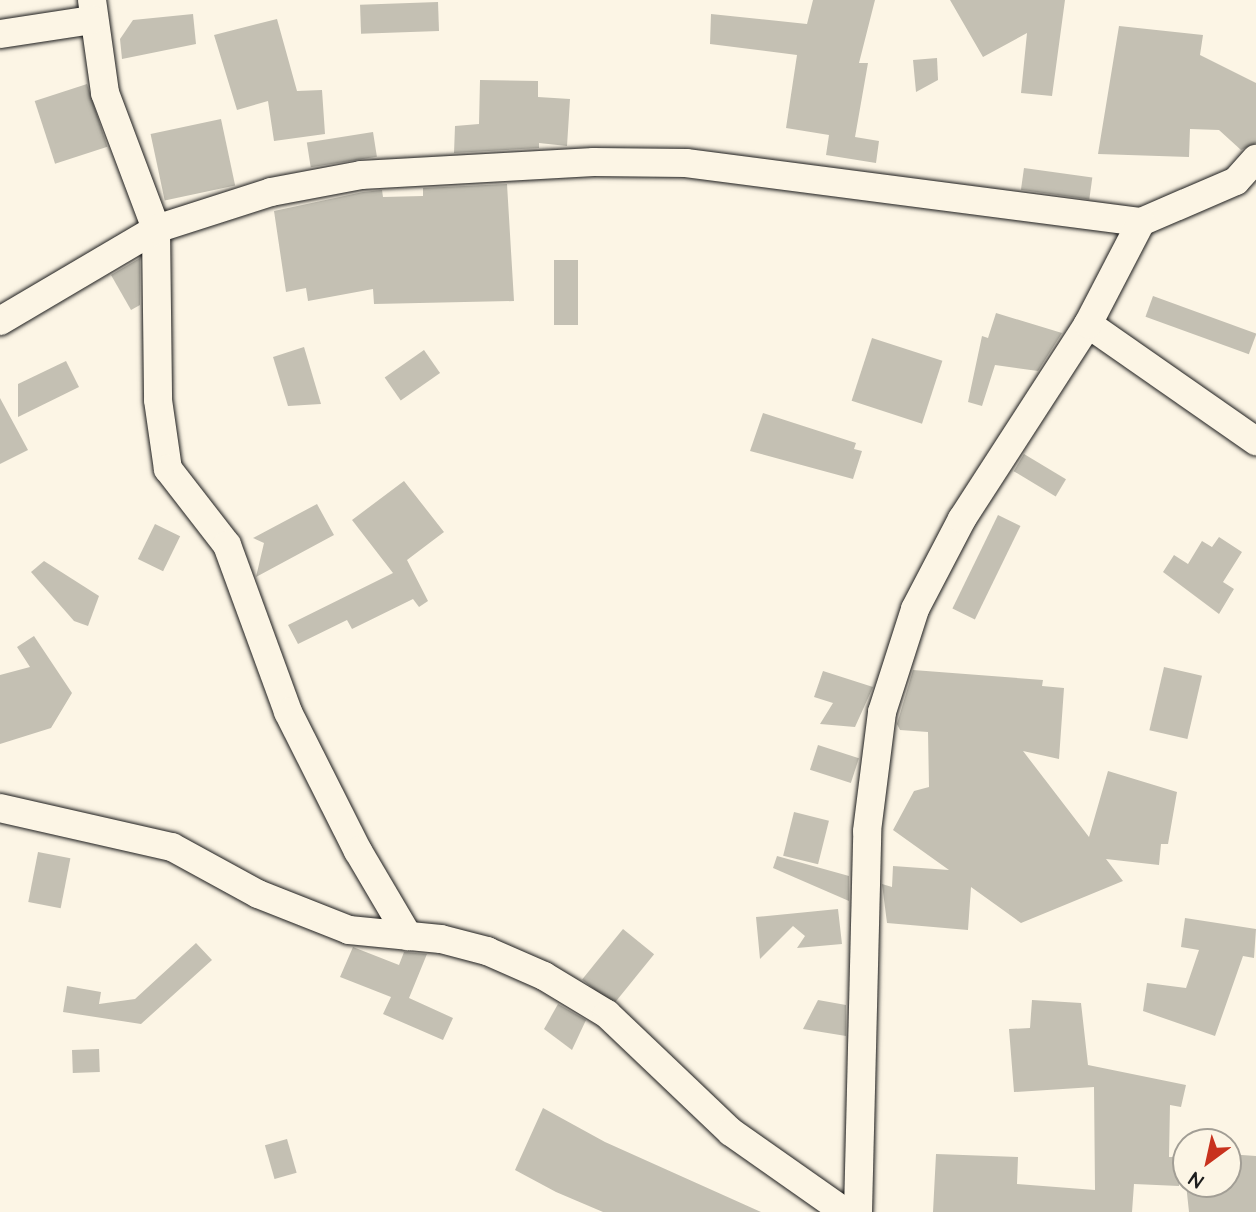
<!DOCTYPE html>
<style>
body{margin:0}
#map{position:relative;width:1256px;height:1212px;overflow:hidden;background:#fcf5e5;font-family:"Architects Daughter",sans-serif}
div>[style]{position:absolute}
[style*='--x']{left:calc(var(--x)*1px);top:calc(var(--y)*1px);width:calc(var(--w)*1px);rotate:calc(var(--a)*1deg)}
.building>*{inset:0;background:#c4c0b3;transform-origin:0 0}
.roads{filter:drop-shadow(0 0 2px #1c1c1c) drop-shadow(0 0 2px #1c1c1c)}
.minor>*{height:28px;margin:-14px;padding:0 14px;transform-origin:14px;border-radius:14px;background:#fcf5e5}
span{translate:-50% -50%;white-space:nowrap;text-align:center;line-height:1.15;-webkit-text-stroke:7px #fcf5e5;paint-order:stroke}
.north{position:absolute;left:1172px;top:1128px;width:70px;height:70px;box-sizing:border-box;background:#fcf5e5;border:2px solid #a29e95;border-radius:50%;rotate:213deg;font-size:19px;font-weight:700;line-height:28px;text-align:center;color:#1c1c1c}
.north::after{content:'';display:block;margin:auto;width:24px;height:32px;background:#c8321e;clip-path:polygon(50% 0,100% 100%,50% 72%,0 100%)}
</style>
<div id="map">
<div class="building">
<div style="clip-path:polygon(813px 0,875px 0,859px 63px,868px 63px,855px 137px,879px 141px,876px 163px,826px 155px,829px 135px,786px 128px,797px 55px,710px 44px,711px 14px,807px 24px)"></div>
<div style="clip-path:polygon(950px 0,1065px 0,1052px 96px,1021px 93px,1027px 33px,983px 57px)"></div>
<div style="left:438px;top:2px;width:29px;height:78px;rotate:88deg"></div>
<div style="clip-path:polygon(193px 14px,196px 44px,122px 59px,120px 39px,133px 20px)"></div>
<div style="clip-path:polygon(277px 19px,297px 91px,322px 90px,325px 134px,274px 141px,268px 101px,237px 110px,214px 35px)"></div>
<div style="clip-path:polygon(1119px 26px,1203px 35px,1200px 55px,1256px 83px,1256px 143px,1241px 150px,1219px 130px,1190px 129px,1189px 157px,1098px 154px)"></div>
<div style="clip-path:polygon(937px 58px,938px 80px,916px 92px,913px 60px)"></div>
<div style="clip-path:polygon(480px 80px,538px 81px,538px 97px,570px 99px,567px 146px,539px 143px,539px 148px,454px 153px,455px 126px,479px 124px)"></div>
<div style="left:87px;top:84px;width:66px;height:55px;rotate:72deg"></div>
<div style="left:221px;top:119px;width:68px;height:72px;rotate:78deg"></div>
<div style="left:373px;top:132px;width:25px;height:67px;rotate:81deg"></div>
<div style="left:1024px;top:168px;width:69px;height:22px;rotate:8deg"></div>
<div style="clip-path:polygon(507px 184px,514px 301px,374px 304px,373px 289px,308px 301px,306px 288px,286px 292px,274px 211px,363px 192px,382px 190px,383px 197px,423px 196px,423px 188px)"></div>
<div style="clip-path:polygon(140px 258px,140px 305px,131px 310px,111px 275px)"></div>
<div style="left:554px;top:260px;width:24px;height:65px"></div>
<div style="left:1153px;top:296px;width:110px;height:22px;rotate:20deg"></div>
<div style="clip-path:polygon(996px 313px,1062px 333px,1038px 371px,995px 365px,982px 406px,968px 402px,982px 336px,988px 338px)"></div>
<div style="left:872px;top:338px;width:74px;height:66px;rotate:18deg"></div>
<div style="clip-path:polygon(304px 347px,321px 404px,288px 406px,273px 357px)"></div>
<div style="left:424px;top:350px;width:28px;height:48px;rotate:55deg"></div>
<div style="clip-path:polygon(66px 361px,79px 387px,18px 417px,18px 384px)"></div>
<div style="clip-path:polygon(0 398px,28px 450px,0 464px)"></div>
<div style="clip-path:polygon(763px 413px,856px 443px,854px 449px,862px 451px,853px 479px,750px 451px)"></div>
<div style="left:1024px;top:454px;width:49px;height:20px;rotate:31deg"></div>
<div style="clip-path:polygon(404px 481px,444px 532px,407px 560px,428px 601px,419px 607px,413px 599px,352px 629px,347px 620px,298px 644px,288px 625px,393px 573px,352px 520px)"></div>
<div style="clip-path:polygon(317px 504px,334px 535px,256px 577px,264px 543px,253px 538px)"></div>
<div style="left:998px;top:515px;width:25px;height:104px;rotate:26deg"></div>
<div style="left:155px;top:524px;width:28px;height:39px;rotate:26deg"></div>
<div style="clip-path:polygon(1219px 537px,1242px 552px,1223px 582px,1234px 589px,1219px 614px,1163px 572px,1174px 555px,1188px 564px,1202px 541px,1212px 547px)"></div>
<div style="clip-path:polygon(44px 561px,99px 596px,88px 626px,74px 621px,31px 572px)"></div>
<div style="clip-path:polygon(34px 636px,72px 693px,51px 728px,0 744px,0 675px,30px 667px,17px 647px)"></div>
<div style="left:1164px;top:667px;width:39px;height:65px;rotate:13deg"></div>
<div style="clip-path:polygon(913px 670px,1043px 680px,1042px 686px,1064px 688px,1059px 759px,1023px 751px,1089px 837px,1108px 771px,1177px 792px,1168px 844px,1161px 844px,1159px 865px,1106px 859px,1123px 881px,1021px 923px,971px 887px,968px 930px,887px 923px,882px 884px,892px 887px,893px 866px,949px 870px,893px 830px,914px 791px,929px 787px,928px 732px,900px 730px,897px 724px)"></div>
<div style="clip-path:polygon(823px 671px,873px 687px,855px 727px,820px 724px,833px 703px,814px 697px)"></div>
<div style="left:818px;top:745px;width:43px;height:26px;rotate:18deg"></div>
<div style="left:794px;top:812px;width:36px;height:45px;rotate:14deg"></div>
<div style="left:38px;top:852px;width:33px;height:51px;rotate:11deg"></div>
<div style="clip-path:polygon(777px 856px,849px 876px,849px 901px,773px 868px)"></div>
<div style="clip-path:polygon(838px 909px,842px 944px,797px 948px,805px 936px,793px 926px,760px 959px,756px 917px)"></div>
<div style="clip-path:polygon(1185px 918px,1256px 929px,1254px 958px,1243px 956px,1215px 1036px,1143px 1011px,1147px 983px,1186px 988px,1199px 950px,1181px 947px)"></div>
<div style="left:623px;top:929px;width:40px;height:65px;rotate:39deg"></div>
<div style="clip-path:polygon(196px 943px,212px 960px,141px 1024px,63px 1012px,67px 986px,101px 992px,99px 1004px,135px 999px)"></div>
<div style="clip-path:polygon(353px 947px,399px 965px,404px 952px,427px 954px,409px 998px,453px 1018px,443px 1040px,383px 1014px,391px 997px,340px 977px)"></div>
<div style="clip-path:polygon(818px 1000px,846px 1005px,846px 1036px,803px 1029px)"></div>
<div style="clip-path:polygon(1032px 1000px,1081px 1003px,1088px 1065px,1186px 1085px,1181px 1107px,1170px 1105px,1169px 1157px,1181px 1157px,1179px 1186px,1134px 1184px,1132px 1212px,933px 1212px,936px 1154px,1018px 1157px,1017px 1184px,1095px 1190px,1094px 1087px,1014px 1092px,1009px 1029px,1030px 1028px)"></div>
<div style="clip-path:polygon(558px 1004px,586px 1020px,572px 1050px,544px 1029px)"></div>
<div style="left:99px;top:1049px;width:23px;height:27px;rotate:88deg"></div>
<div style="clip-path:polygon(543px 1108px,605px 1142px,761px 1212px,603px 1212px,556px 1192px,515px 1170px)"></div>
<div style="left:287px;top:1139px;width:35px;height:23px;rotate:74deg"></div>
<div style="clip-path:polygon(1228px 1154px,1256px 1156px,1256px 1212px,1189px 1212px,1186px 1184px,1228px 1184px)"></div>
</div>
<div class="roads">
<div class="minor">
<div style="--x:92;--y:0;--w:94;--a:82"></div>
<div style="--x:105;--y:93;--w:145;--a:69.4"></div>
<div style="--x:156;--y:229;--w:171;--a:89.3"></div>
<div style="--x:158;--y:400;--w:70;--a:81.8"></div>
<div style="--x:168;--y:469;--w:96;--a:52.2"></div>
<div style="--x:227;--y:545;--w:178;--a:69.9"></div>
<div style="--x:288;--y:712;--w:156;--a:63.3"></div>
<div style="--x:358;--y:851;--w:99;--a:59.5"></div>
<div style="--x:0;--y:34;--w:93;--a:-8.7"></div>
<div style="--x:0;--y:321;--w:181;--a:-30.5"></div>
<div style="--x:156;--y:229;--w:121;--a:-17.8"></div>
<div style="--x:271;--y:192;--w:92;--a:-10.7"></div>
<div style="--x:361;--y:175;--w:233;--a:-3.2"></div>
<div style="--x:594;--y:162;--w:92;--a:0.6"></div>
<div style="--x:686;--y:163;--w:459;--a:7.4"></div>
<div style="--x:1141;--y:222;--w:103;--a:-23.3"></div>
<div style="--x:1236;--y:181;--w:30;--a:-48"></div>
<div style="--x:1088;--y:324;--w:205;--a:34.9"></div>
<div style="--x:0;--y:808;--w:176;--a:12.8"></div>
<div style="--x:172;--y:847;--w:98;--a:28.7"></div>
<div style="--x:258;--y:894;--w:98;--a:21.6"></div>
<div style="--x:349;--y:930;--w:92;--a:5.6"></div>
<div style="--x:441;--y:939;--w:48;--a:14.6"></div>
<div style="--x:487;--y:951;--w:62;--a:23.7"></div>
<div style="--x:544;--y:976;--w:74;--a:31.1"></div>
<div style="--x:607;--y:1014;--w:171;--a:43.6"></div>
<div style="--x:731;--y:1132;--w:139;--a:35.1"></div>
<div style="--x:858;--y:1212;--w:381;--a:-88.6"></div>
<div style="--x:867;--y:831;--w:120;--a:-82.8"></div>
<div style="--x:882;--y:712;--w:108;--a:-72.2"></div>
<div style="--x:915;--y:609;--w:102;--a:-62.4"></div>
<div style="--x:962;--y:519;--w:232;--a:-57.1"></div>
<div style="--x:1088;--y:324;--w:115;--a:-62.5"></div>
</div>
</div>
<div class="north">N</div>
</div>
